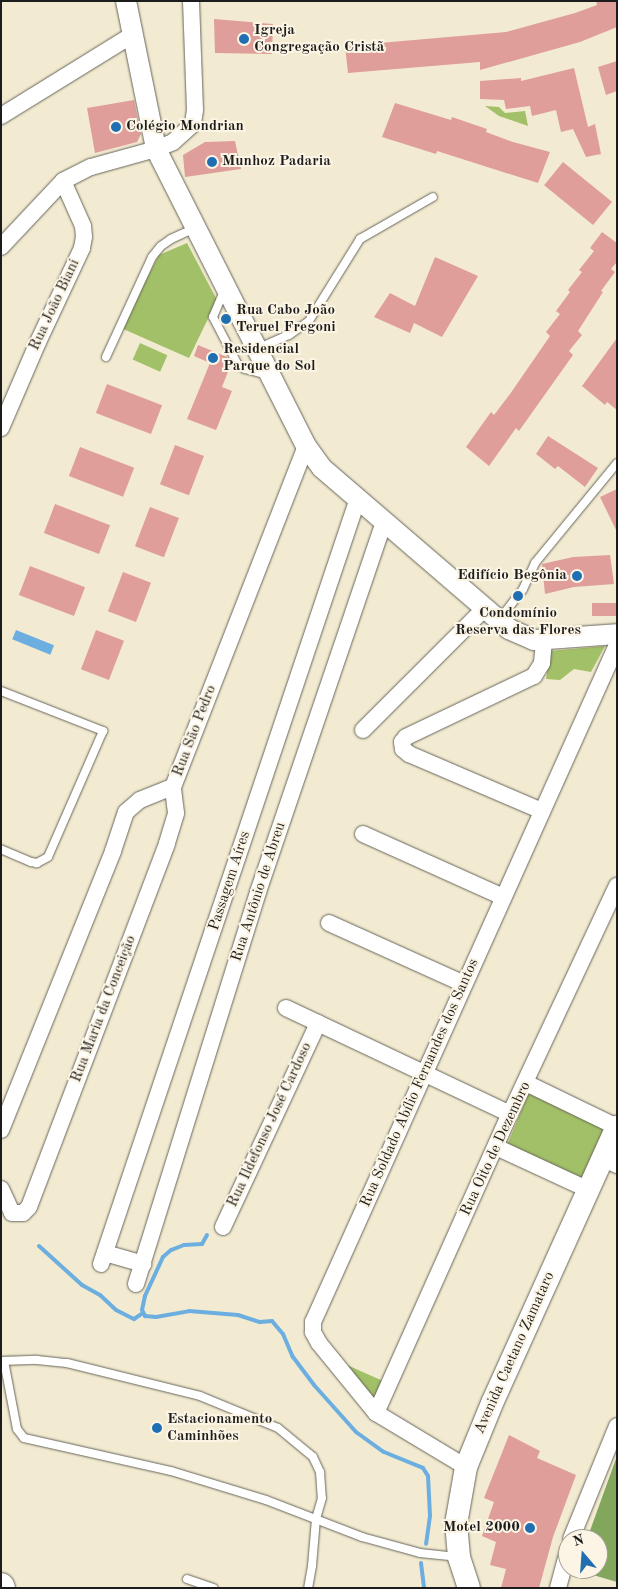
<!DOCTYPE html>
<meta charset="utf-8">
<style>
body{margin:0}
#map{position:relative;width:618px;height:1589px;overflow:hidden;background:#f2ebd1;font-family:"Old Standard TT",serif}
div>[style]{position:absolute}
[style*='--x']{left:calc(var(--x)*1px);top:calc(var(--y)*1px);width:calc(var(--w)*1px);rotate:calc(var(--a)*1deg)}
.green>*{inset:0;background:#a2c067;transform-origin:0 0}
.forest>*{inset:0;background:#81a65c}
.water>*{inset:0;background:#6caee0;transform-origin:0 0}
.stream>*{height:4px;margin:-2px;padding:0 2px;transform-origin:2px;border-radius:2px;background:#6caee0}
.building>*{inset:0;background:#e09e9a;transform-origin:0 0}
.roads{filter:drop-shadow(0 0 1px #67645b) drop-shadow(0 0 1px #67645b)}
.service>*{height:8px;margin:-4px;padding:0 4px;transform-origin:4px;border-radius:4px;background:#fff}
.minor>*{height:16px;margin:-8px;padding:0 8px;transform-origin:8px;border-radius:8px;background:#fff}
.tertiary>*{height:20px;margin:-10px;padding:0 10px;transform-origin:10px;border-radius:10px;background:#fff}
.secondary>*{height:22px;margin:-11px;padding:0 11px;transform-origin:11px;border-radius:11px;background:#fff}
.trunk>*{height:26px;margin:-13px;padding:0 13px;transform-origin:13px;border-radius:13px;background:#fff}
.dots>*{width:14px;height:14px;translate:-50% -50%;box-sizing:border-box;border:2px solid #fcf5e5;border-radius:50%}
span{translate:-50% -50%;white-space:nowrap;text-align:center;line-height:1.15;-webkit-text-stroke:4px #fcf5e5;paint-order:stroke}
.poi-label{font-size:15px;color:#1c1c1c;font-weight:700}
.left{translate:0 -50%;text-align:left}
.right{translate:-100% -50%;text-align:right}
.street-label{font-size:15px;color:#1c1c1c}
.frame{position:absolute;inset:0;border:2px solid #1c1c1c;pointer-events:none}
.north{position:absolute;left:558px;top:1529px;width:50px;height:50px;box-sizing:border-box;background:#fcf5e5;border:1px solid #a29e95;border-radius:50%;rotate:342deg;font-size:14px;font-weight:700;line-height:20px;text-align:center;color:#1c1c1c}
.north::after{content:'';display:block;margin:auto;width:18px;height:22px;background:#1f6fb2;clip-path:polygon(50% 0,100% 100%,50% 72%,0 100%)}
</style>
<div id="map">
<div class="green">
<div style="clip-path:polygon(485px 106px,499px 107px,505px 113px,525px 111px,528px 126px,499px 116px)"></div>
<div style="clip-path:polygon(187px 243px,217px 300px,189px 358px,121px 328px,159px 255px)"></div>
<div style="left:140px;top:343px;width:30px;height:18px;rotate:24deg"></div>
<div style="clip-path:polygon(605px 646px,591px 672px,574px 669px,560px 680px,546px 679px,550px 651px)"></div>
<div style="left:529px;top:1093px;width:84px;height:60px;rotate:23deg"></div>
<div style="clip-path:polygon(347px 1365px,383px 1381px,374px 1403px)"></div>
</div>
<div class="forest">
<div style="clip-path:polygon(617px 1456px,617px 1582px,576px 1570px,598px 1569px,598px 1539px,587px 1539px)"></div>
</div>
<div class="water">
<div style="left:16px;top:630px;width:41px;height:10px;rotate:22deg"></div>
</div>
<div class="stream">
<div style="--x:207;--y:1235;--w:10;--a:119"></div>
<div style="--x:202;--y:1244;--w:18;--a:177"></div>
<div style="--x:184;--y:1245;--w:14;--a:159"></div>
<div style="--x:171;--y:1250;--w:11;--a:139"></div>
<div style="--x:163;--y:1257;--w:43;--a:114.8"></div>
<div style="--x:145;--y:1296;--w:14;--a:102"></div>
<div style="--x:142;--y:1310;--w:7;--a:63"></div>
<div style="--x:145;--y:1316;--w:11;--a:5"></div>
<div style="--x:156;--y:1317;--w:34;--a:-10"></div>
<div style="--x:189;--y:1311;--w:49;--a:4.7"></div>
<div style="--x:238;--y:1315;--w:23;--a:18"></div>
<div style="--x:260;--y:1322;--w:12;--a:-5"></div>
<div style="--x:272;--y:1321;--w:17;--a:50"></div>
<div style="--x:283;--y:1334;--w:25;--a:67"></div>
<div style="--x:293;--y:1357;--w:35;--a:53"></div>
<div style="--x:314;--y:1385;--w:63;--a:48.2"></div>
<div style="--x:356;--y:1432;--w:34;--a:36"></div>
<div style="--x:384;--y:1452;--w:42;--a:22.3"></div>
<div style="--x:423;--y:1468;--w:9;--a:58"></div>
<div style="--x:428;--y:1476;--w:40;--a:87.1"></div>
<div style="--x:430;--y:1516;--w:28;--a:98"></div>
<div style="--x:39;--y:1246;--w:58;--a:42.2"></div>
<div style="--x:82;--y:1285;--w:21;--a:29"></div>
<div style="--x:100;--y:1295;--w:22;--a:43"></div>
<div style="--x:116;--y:1310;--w:20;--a:27"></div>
<div style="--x:134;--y:1319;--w:11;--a:-34"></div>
<div style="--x:421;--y:1563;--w:25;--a:83"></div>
</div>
<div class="building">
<div style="clip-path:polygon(596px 1px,617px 1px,617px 27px,580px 42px,480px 70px,480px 62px,348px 73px,345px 46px,506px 32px,575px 13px,597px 5px)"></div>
<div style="clip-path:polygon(214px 19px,273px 24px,272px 54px,215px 53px)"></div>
<div style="clip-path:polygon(617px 61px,617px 91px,606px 95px,598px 67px)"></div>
<div style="clip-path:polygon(574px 68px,588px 127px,595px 124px,601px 154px,586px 157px,573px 129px,561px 132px,556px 110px,532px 116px,530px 106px,506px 109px,504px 100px,480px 99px,480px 81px,521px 78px,521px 81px)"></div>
<div style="clip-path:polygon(134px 100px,141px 134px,137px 142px,95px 153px,87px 108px)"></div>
<div style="clip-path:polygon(395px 103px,451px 120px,452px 117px,487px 129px,486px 132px,513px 142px,550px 152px,538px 183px,437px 151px,436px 154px,382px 137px)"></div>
<div style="clip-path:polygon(235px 141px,241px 169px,185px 177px,183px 155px,205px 142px)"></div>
<div style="left:563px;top:162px;width:63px;height:30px;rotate:39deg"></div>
<div style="clip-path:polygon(602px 232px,617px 243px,617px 262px,611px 269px,615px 272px,601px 291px,603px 292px,578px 331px,582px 335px,569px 351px,573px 355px,519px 431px,516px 428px,489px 466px,466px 447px,491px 412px,494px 415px,510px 394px,550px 336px,546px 332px,560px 314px,556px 311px,570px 292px,568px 290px,582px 272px,579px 270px,594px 251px,590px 248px)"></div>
<div style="clip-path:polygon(435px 257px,478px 276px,442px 337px,414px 323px,410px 333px,374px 317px,390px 293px,415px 306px)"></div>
<div style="clip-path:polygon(617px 338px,617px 410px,607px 402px,605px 405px,582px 386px)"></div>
<div style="clip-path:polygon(198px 345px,227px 357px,231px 364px,222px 387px,232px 391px,216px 430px,187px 419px,210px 363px,194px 356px)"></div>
<div style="left:107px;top:384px;width:59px;height:31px;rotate:21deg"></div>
<div style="clip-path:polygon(548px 436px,598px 468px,585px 487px,558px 466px,555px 469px,536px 454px)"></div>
<div style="left:175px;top:445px;width:31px;height:42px;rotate:21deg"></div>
<div style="left:80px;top:447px;width:58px;height:31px;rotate:21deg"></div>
<div style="clip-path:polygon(617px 489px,617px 532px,600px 497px)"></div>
<div style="left:55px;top:504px;width:59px;height:31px;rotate:21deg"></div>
<div style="left:150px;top:507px;width:31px;height:42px;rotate:21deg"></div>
<div style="clip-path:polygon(610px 555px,614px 584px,574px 587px,545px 594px,542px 564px,573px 557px)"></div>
<div style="left:30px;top:566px;width:59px;height:31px;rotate:21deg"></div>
<div style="left:123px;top:572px;width:30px;height:42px;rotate:21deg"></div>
<div style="left:617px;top:603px;width:13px;height:25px;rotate:90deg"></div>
<div style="left:96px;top:630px;width:30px;height:42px;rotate:21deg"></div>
<div style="clip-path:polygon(509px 1435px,540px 1451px,537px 1458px,576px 1475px,553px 1537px,539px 1588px,501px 1588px,506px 1569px,490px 1565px,496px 1542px,482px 1536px,494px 1502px,484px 1498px)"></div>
</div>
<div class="roads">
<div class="service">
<div style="--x:224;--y:291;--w:28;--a:113"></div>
<div style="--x:213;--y:317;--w:54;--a:62.5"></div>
<div style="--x:238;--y:365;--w:8;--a:30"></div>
<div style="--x:245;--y:369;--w:23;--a:15"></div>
<div style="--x:257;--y:349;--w:35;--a:-24"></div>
<div style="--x:289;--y:335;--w:24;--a:-35"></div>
<div style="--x:309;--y:321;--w:97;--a:-58.1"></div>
<div style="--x:360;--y:239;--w:84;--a:-29.9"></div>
<div style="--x:106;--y:357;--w:110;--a:-65.3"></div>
<div style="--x:152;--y:257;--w:14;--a:-51"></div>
<div style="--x:161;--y:246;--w:12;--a:-35"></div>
<div style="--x:171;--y:239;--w:26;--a:-25"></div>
<div style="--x:499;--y:620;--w:39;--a:-52"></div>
<div style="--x:523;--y:589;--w:29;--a:-65"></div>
<div style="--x:535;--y:563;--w:129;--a:-50.6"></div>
<div style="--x:1;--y:691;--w:110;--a:21.4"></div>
<div style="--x:103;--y:731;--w:137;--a:113.6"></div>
<div style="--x:48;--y:857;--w:13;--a:151"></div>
<div style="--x:37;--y:863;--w:6;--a:-171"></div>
<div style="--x:31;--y:862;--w:33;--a:-157"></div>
<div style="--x:1;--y:1361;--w:36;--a:-2"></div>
<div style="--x:37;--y:1360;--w:30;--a:6"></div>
<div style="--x:67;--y:1363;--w:137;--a:13.9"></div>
<div style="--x:200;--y:1396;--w:84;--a:22.3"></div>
<div style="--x:278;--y:1428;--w:45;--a:39.6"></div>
<div style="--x:313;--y:1457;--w:17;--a:65"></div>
<div style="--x:320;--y:1472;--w:26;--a:86"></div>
<div style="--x:322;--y:1498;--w:22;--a:106"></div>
<div style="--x:316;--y:1519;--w:47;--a:94.9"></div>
<div style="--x:312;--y:1566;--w:22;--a:100"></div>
<div style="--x:4;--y:1361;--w:69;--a:79.2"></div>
<div style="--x:17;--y:1429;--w:11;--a:52"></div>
<div style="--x:24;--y:1438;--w:151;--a:12.7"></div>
<div style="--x:171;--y:1471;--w:99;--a:17"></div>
<div style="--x:266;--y:1500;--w:103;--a:21.1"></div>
<div style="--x:362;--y:1537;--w:60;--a:15.4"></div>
<div style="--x:420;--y:1553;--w:37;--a:6"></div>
<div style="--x:187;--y:1579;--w:28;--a:19"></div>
</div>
<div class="minor">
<div style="--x:1;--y:116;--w:154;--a:-31.7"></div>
<div style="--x:1;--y:247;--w:91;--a:-46.8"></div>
<div style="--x:63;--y:181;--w:31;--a:-27"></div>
<div style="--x:91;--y:167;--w:67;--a:-15.5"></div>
<div style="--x:156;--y:149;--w:18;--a:-22"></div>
<div style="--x:173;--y:142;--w:27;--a:-42"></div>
<div style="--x:193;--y:124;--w:14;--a:-82"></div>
<div style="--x:195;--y:110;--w:109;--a:-92.1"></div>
<div style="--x:1;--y:428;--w:94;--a:-66.7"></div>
<div style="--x:38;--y:342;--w:104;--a:-64.9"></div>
<div style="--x:82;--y:248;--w:11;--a:-80"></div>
<div style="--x:84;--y:237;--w:11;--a:-95"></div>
<div style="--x:83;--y:226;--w:49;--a:-114"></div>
<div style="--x:363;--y:730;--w:174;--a:-45"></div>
<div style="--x:542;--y:811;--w:145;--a:-156.8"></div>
<div style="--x:409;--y:754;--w:8;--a:-140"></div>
<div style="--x:403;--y:749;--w:7;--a:-98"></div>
<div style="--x:402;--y:742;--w:6;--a:-51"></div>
<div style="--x:406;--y:737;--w:142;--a:-25.5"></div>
<div style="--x:534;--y:676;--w:15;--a:-58"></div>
<div style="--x:542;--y:663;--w:23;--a:-85"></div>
<div style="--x:363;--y:834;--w:154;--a:24.2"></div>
<div style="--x:329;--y:923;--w:148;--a:24.3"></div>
<div style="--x:286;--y:1008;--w:248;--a:25.3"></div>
<div style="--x:526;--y:1083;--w:101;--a:25.8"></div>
<div style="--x:1;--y:1130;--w:301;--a:-68.1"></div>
<div style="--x:113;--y:851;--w:41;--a:-71.6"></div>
<div style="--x:126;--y:812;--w:18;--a:-41"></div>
<div style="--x:140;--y:800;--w:35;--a:-22"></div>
<div style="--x:496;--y:1147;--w:100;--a:24.8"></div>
<div style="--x:602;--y:1158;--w:17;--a:25"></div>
<div style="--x:1;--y:1189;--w:26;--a:65"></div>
<div style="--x:12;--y:1213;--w:11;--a:0"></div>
<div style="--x:23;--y:1213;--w:8;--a:-45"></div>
<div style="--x:29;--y:1207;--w:389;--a:-69.2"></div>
<div style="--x:167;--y:843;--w:31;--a:-73"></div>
<div style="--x:176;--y:813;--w:26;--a:-97"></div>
<div style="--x:173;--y:787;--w:366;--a:-68.7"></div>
<div style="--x:223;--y:1227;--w:225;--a:-65"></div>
<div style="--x:105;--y:1253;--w:40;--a:16"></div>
<div style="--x:101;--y:1264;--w:808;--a:-71.45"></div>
<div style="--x:136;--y:1284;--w:411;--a:-72.7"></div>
<div style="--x:258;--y:892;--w:392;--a:-71.2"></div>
<div style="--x:376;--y:1413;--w:328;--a:-65.9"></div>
<div style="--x:510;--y:1114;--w:252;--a:-64.9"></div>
<div style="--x:466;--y:1467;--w:105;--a:-149"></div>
<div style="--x:376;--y:1413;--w:90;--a:-129.2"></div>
<div style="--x:319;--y:1343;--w:13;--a:-119"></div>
<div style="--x:313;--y:1332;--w:10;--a:-90"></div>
<div style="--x:313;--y:1322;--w:742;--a:-65.82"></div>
<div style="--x:571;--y:1539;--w:122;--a:-67.8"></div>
<div style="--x:558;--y:1588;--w:39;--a:-75"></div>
</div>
<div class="tertiary">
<div style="--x:126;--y:1;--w:151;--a:78.5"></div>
<div style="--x:156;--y:149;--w:333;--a:63.2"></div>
<div style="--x:306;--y:446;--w:27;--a:54"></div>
<div style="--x:322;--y:468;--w:247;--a:40.7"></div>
<div style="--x:509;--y:629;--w:27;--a:24"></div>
<div style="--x:534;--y:640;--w:83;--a:-4.1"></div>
</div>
<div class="secondary">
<div style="--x:469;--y:1588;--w:33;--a:-108"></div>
<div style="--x:459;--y:1557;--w:33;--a:-95"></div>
<div style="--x:456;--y:1524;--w:58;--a:-80"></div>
<div style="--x:466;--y:1467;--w:71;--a:-67.8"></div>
<div style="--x:493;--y:1401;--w:301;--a:-65.7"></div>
</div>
<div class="trunk">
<div style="--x:1;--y:1586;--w:2;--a:63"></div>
</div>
</div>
<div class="dots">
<div style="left:244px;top:39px;background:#1f6fb2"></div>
<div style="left:116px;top:127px;background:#1f6fb2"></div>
<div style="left:212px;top:162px;background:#1f6fb2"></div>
<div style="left:226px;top:319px;background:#1f6fb2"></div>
<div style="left:213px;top:358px;background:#1f6fb2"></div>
<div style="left:577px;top:576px;background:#1f6fb2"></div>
<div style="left:518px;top:596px;background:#1f6fb2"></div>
<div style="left:157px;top:1428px;background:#1f6fb2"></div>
<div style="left:530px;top:1528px;background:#1f6fb2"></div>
</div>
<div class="poi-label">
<span class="left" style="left:254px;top:39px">Igreja<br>Congregação Cristã</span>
<span class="left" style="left:126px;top:127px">Colégio Mondrian</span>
<span class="left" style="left:222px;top:162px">Munhoz Padaria</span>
<span class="left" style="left:236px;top:319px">Rua Cabo João<br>Teruel Fregoni</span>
<span class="left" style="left:223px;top:358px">Residencial<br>Parque do Sol</span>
<span class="right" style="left:567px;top:576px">Edifício Begônia</span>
<span style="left:518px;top:622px">Condomínio<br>Reserva das Flores</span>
<span class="left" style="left:167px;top:1428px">Estacionamento<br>Caminhões</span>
<span class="right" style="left:520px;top:1528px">Motel 2000</span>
</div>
<div class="street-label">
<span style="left:55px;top:305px;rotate:-65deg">Rua João Biani</span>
<span style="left:195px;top:731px;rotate:-69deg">Rua São Pedro</span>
<span style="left:230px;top:881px;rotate:-72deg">Passagem Aíres</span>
<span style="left:259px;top:892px;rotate:-72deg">Rua Antônio de Abreu</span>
<span style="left:104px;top:1009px;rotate:-69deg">Rua Maria da Conceição</span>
<span style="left:420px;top:1083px;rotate:-66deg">Rua Soldado Abílio Fernandes dos Santos</span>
<span style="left:270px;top:1125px;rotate:-65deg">Rua Ildefonso José Cardoso</span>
<span style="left:496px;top:1149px;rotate:-65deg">Rua Oito de Dezembro</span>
<span style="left:515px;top:1353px;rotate:-66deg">Avenida Caetano Zamataro</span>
</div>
<div class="frame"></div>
<div class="north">N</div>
</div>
